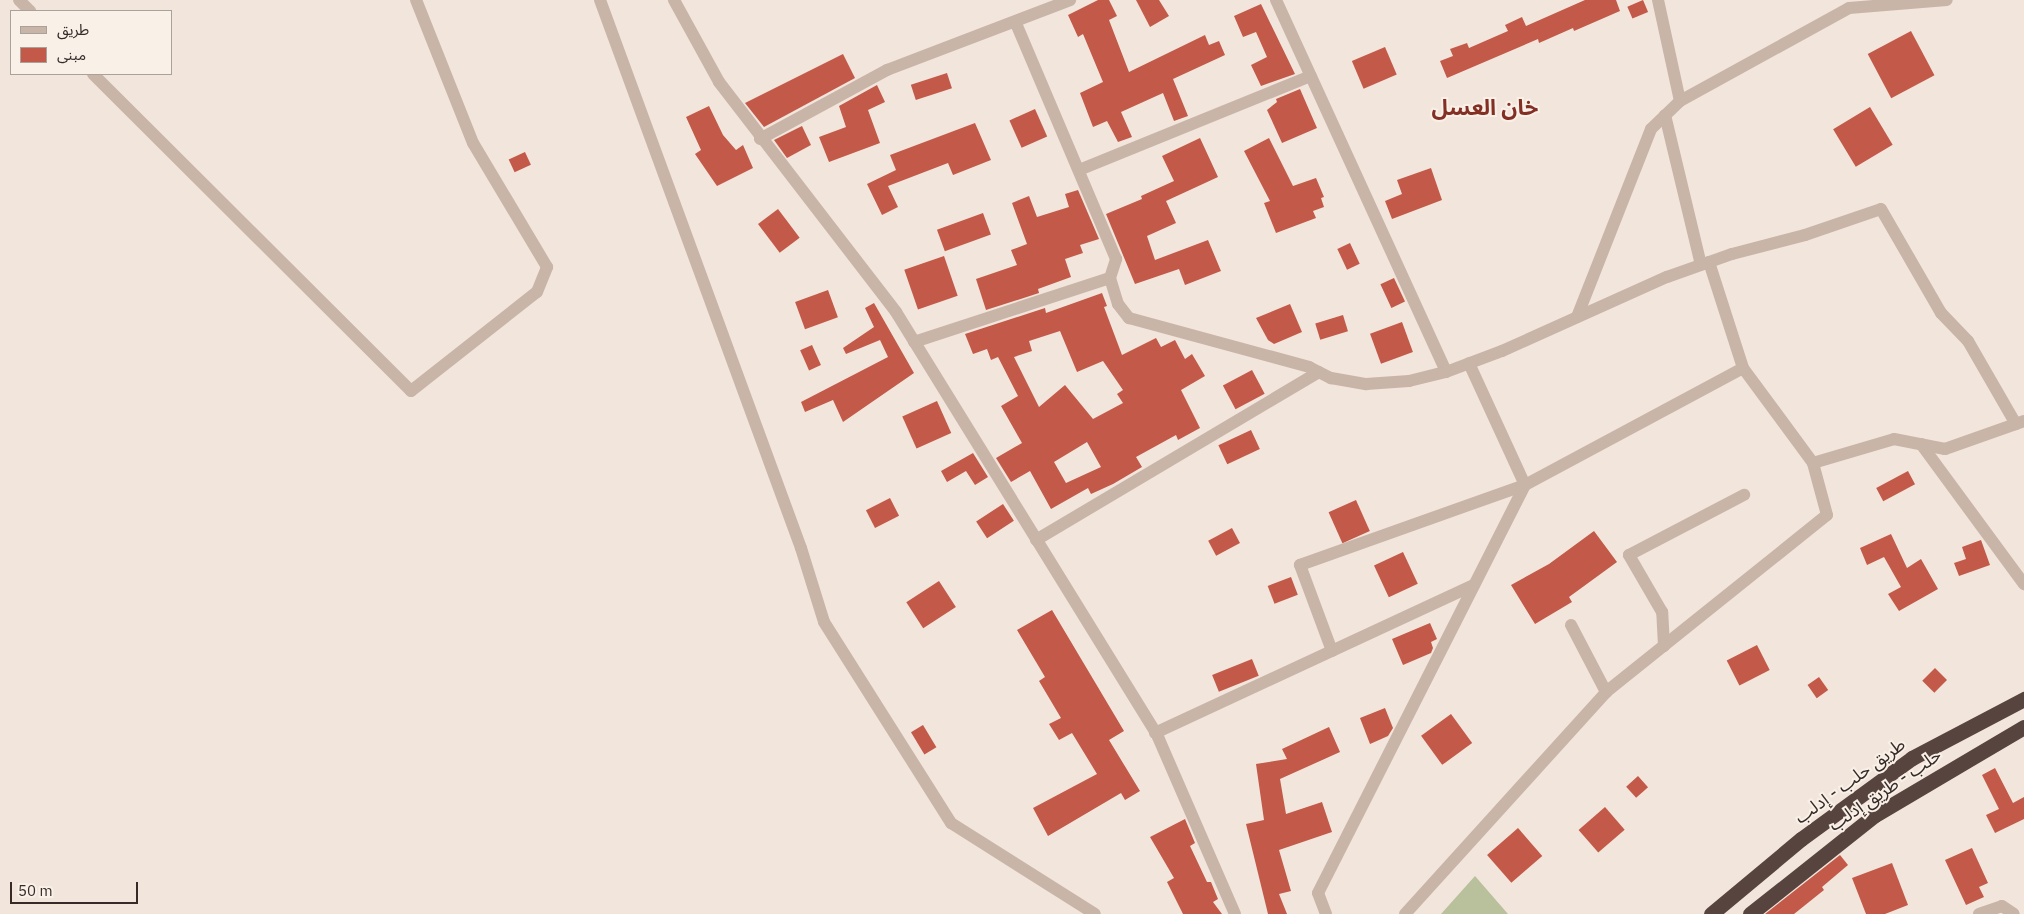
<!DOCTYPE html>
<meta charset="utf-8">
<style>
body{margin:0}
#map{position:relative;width:2024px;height:914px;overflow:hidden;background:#f2e5dc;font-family:"IBM Plex Sans","Noto Sans Arabic",sans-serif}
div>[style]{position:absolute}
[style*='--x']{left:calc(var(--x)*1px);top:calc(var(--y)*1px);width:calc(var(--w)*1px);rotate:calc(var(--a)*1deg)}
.green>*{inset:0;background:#b8c09c}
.building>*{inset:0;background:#c35948;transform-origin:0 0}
.minor>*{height:12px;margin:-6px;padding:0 6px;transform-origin:6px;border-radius:6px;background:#c9b4a8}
.highway>*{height:15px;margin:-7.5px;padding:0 7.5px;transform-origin:7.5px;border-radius:7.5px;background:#57443f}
span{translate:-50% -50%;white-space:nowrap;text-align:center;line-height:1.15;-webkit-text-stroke:4px #f9f0e8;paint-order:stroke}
.street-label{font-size:18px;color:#362b28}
.district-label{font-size:22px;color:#842f23;font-weight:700}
.legend{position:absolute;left:10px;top:10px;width:162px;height:65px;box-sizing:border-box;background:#f9f0e8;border:1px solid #aba19b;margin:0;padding:6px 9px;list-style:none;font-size:15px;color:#362b28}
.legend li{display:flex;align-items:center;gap:10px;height:25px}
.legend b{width:25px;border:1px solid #aba19b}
.scale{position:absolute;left:10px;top:882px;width:128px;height:22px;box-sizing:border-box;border:2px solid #362b28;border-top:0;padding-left:6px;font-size:15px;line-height:18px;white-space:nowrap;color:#362b28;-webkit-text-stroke:4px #f9f0e8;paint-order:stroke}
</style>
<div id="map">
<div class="green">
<div style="clip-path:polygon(1475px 876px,1508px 914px,1441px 914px)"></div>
</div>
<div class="building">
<div style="clip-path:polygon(1098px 0,1109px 0,1117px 16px,1109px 20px,1129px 72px,1205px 35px,1209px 45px,1219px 41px,1225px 55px,1173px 79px,1188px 116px,1174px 121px,1163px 93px,1121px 112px,1132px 137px,1118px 142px,1107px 121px,1093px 127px,1080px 93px,1103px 82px,1083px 34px,1078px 37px,1068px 15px)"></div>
<div style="clip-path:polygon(1136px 0,1159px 0,1169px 16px,1150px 27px)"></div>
<div style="clip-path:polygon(1585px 0,1616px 0,1620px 11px,1574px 31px,1573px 28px,1539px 43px,1538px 39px,1447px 78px,1440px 61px,1453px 56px,1450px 49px,1467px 43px,1469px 48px,1508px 31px,1505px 25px,1522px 17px,1526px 26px)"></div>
<div style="left:1643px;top:0;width:13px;height:17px;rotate:67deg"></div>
<div style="clip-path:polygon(1261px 4px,1295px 74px,1261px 86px,1251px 65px,1267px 57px,1256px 32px,1243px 37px,1234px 16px)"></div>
<div style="left:1911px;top:31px;width:50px;height:49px;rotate:62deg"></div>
<div style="left:1385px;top:47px;width:30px;height:36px;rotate:67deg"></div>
<div style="clip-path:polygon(843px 54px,855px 78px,764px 127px,745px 103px)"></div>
<div style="left:947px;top:73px;width:16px;height:38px;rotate:72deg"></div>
<div style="clip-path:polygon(877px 85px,885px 102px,868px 110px,880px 143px,829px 162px,819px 137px,846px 127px,839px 106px)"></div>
<div style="clip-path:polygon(1300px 89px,1317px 128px,1282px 143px,1267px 110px,1277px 102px,1276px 99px)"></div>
<div style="clip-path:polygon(709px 106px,723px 135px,736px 150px,743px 145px,753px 168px,717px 186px,695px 154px,701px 150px,686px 117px)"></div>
<div style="left:1870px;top:107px;width:44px;height:43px;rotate:59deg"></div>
<div style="left:1035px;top:109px;width:30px;height:28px;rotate:66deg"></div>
<div style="clip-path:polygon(975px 123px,991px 160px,953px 175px,948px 163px,888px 186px,898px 207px,882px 215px,867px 184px,896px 170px,890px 155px)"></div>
<div style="clip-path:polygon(802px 126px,811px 145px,787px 158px,774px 140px)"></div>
<div style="clip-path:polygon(1200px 138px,1218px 177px,1166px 201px,1176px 223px,1147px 236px,1155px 260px,1208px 240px,1221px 271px,1185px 285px,1179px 269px,1135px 284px,1106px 214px,1142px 199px,1141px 196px,1174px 181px,1162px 156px)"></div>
<div style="clip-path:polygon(1269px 138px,1293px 186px,1316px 178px,1324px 197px,1321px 198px,1324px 207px,1313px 211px,1316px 218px,1276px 233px,1264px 203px,1270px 201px,1244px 151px)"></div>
<div style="left:525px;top:152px;width:14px;height:18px;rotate:65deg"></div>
<div style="clip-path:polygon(1431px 168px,1442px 200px,1392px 219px,1385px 201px,1402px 194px,1397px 180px)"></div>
<div style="clip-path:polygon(1078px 190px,1099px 239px,1080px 245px,1083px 253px,1065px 259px,1071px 277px,1038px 289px,1039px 293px,986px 310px,976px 279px,1017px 265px,1011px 250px,1027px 244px,1012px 203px,1029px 196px,1037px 217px,1069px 207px,1065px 194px)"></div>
<div style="left:778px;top:209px;width:36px;height:25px;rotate:53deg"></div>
<div style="left:983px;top:213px;width:23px;height:49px;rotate:70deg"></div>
<div style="left:1350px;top:243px;width:23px;height:14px;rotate:65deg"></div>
<div style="left:944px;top:256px;width:42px;height:42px;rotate:71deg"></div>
<div style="left:1394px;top:278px;width:26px;height:15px;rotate:65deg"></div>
<div style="left:828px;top:290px;width:29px;height:35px;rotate:70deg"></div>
<div style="clip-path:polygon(evenodd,1102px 293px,1107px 306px,1104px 307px,1122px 355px,1156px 338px,1161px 347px,1175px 340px,1185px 359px,1192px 354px,1205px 376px,1181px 390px,1200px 428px,1178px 440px,1176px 435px,1136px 457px,1142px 467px,1113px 484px,1091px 494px,1088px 488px,1051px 509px,1030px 471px,1011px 482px,996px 458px,1022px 443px,1001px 406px,1018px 396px,998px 357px,991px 360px,987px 349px,973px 354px,965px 334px,1045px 308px,1046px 313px,1102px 293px,1060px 331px,1077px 372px,1103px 361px,1123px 390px,1117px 394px,1123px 403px,1093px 419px,1065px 385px,1039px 407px,1014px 357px,1032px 351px,1029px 341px,1060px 331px,1102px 293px,1087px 442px,1101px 467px,1066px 483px,1054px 462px,1087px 442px)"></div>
<div style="clip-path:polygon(874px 303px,914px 373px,843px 422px,833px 400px,805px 412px,801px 402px,888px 357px,880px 340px,846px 354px,843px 348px,874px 327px,865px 308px)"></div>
<div style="clip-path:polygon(1290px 304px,1302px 332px,1274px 344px,1268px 340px,1256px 318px)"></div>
<div style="left:1343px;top:315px;width:17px;height:29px;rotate:73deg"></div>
<div style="left:1402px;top:322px;width:32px;height:34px;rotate:70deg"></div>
<div style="left:812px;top:345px;width:22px;height:13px;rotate:66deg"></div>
<div style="left:1252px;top:370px;width:27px;height:33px;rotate:62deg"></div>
<div style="left:937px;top:401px;width:35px;height:38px;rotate:66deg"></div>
<div style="left:1251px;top:430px;width:21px;height:36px;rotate:65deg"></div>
<div style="clip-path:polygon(973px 453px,988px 477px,975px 485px,966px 471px,947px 482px,941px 471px)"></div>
<div style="left:1908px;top:471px;width:15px;height:36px;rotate:62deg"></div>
<div style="left:890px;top:498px;width:20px;height:27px;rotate:63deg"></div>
<div style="left:1356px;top:500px;width:34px;height:30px;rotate:66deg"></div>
<div style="left:1003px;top:504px;width:20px;height:32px;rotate:57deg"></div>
<div style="left:1232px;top:528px;width:17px;height:27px;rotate:62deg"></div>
<div style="clip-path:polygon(1594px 531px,1617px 562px,1569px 597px,1572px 602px,1535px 624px,1511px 585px,1549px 564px)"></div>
<div style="clip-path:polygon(1891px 534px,1907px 568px,1921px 559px,1938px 589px,1899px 611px,1888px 594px,1901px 587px,1884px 557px,1867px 565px,1860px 548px)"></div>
<div style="clip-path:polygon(1981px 540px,1990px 565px,1959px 576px,1954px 563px,1966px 559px,1962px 547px)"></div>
<div style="left:1403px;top:552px;width:35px;height:32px;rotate:65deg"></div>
<div style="left:1291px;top:577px;width:19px;height:25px;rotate:69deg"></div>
<div style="left:939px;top:581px;width:31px;height:39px;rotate:57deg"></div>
<div style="clip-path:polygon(1052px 610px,1124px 731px,1109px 740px,1140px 791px,1125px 800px,1121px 793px,1048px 836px,1033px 808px,1097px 774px,1072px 733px,1059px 740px,1049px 724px,1061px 718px,1039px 681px,1045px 677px,1017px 630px)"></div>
<div style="clip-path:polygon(1430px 623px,1437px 639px,1431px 642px,1433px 648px,1431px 653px,1403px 665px,1392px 639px)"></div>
<div style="left:1757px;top:645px;width:28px;height:34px;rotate:63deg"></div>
<div style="left:1252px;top:659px;width:18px;height:43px;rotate:68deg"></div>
<div style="left:1935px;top:668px;width:17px;height:18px;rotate:45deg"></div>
<div style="left:1819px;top:677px;width:16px;height:14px;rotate:55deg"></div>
<div style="clip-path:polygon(1385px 708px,1393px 728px,1388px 736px,1370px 744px,1360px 718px)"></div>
<div style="left:1451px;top:714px;width:36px;height:37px;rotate:54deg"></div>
<div style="left:923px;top:725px;width:26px;height:14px;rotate:59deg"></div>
<div style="clip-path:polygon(1329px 727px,1340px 752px,1280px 779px,1286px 814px,1322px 802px,1332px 832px,1279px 850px,1291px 891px,1279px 894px,1287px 914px,1268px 914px,1246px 824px,1264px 820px,1256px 764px,1287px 759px,1282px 749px)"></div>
<div style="clip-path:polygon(1995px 768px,2013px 803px,2024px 797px,2024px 819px,1995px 833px,1986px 815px,1999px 809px,1982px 775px)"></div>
<div style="left:1638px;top:776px;width:15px;height:16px;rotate:48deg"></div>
<div style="left:1605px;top:807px;width:30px;height:35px;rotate:49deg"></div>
<div style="clip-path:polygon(1185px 819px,1195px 843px,1190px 846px,1207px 882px,1211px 882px,1218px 899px,1213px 902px,1222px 914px,1183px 914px,1167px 882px,1174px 878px,1150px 837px)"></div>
<div style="left:1518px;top:828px;width:37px;height:41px;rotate:49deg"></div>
<div style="clip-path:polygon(1972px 848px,1988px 883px,1979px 887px,1984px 897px,1966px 905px,1945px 860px)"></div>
<div style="clip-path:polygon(1840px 855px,1848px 865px,1822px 887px,1824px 890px,1794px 914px,1765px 914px)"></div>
<div style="clip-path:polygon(1892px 863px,1908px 905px,1885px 914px,1866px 914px,1852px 878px)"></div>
</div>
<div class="minor">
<div style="--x:19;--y:0;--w:16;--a:45"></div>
<div style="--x:600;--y:0;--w:584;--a:69.86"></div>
<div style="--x:801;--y:548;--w:77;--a:72.7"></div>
<div style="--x:824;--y:622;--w:238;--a:57.7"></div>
<div style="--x:951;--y:823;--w:170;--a:32.3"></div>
<div style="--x:674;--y:0;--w:94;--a:61.2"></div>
<div style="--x:719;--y:82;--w:290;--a:52.4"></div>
<div style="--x:896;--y:312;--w:499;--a:58.3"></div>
<div style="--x:1158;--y:737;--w:193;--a:66.5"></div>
<div style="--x:1276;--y:0;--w:409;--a:65.4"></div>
<div style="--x:1658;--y:0;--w:103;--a:77.7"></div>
<div style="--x:93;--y:74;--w:449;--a:44.9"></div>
<div style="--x:411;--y:391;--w:160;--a:-38.2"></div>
<div style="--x:537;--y:292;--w:27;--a:-68"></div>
<div style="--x:547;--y:267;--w:144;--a:-120.8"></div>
<div style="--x:473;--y:143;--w:154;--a:-111.7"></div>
<div style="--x:1665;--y:115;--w:154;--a:76.5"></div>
<div style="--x:760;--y:139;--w:145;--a:-28.5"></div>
<div style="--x:887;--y:70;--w:196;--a:-20.9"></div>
<div style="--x:1079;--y:170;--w:250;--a:-22.1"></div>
<div style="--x:1709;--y:262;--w:111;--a:72.2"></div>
<div style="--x:1743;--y:368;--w:118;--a:53.6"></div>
<div style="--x:1110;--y:278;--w:27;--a:73"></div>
<div style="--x:1118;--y:304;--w:18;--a:52"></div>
<div style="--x:1129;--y:318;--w:187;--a:15.2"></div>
<div style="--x:1309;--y:367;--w:25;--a:27"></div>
<div style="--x:1331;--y:378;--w:36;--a:10"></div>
<div style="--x:1366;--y:384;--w:43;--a:-4"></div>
<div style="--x:1409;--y:381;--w:38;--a:-14"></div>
<div style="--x:1446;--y:372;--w:60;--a:-20.6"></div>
<div style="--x:1502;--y:351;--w:181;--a:-24.2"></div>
<div style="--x:1667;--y:277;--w:69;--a:-19.5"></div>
<div style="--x:1732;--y:254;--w:75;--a:-14.6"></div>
<div style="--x:1805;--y:235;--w:80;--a:-18.9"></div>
<div style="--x:1881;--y:209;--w:120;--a:60"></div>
<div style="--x:1941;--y:313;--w:39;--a:46"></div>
<div style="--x:1968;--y:341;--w:96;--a:60"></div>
<div style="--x:1577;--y:317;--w:202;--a:-68.5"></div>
<div style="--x:1651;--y:129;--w:40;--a:-44"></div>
<div style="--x:1680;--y:101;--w:193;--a:-28.8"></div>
<div style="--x:1849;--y:8;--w:98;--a:-4.7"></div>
<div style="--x:914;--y:342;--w:206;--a:-18.1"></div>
<div style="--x:1110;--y:278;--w:20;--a:-72"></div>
<div style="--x:1116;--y:259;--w:256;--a:-113"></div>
<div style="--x:1921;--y:444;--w:174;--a:53.7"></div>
<div style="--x:1036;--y:540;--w:329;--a:-30.7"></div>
<div style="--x:1571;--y:625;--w:76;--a:62.4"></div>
<div style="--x:1664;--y:646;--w:34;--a:-93"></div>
<div style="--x:1662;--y:612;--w:66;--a:-120.1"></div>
<div style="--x:1629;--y:555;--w:130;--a:-27.6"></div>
<div style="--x:1332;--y:651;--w:92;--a:-110.4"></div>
<div style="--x:1300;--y:565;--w:239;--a:-19.6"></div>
<div style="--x:1525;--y:485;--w:134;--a:-114.7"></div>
<div style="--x:1155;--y:733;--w:352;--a:-24.9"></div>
<div style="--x:1326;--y:914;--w:22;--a:-111"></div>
<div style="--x:1318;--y:893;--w:458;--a:-63.1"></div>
<div style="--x:1525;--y:485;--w:247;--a:-28.2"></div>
<div style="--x:1405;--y:914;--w:299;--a:-47.8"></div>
<div style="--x:1606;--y:692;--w:283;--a:-38.7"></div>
<div style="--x:1827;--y:515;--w:54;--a:-105.1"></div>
<div style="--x:1813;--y:463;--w:84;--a:-16.5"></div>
<div style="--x:1894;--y:439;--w:52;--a:11.1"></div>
<div style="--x:1945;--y:449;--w:84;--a:-19.5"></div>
<div style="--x:1979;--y:914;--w:24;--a:-19"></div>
<div style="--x:2002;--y:906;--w:14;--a:34"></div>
</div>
<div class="highway">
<div style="--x:1711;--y:914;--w:117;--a:-39.8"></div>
<div style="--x:1801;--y:839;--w:137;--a:-36.1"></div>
<div style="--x:1912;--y:758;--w:127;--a:-27.8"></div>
<div style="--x:1750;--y:914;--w:159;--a:-38.4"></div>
<div style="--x:1875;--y:815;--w:173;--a:-30.6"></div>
</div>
<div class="street-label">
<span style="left:1850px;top:781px;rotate:-36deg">طريق حلب - إدلب</span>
<span style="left:1885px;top:790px;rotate:-34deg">حلب - طريق إدلب</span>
</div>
<div class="district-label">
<span style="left:1485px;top:107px">خان العسل</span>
</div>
<ul class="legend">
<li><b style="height:6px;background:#c9b4a8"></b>طريق</li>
<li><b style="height:14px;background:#c35948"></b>مبنى</li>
</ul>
<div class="scale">50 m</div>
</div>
